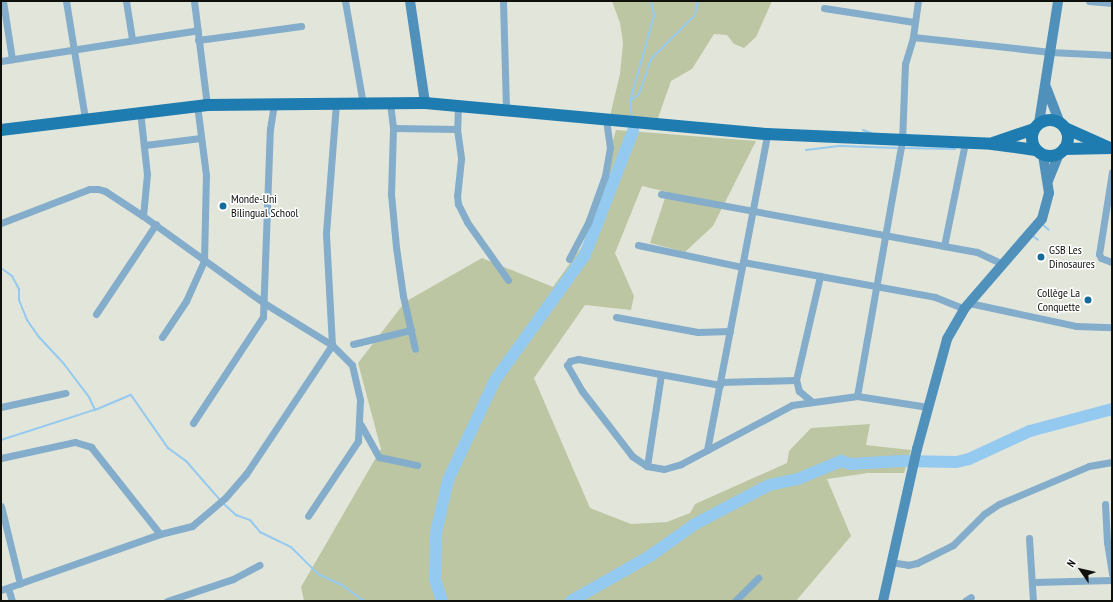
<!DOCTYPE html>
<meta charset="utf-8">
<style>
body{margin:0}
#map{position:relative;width:1113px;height:602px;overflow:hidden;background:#e2e5da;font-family:"PT Sans Narrow",sans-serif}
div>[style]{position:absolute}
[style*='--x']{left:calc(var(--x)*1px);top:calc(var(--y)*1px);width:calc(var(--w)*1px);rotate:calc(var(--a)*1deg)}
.green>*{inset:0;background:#bdc6a2}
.stream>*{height:2px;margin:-1px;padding:0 1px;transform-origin:1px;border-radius:1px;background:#95caf0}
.river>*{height:12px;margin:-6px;padding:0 6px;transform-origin:6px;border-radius:6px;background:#95caf0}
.street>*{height:7px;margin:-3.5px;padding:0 3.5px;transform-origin:3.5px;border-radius:3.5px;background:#83adca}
.secondary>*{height:10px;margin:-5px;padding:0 5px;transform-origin:5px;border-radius:5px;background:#5091bc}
.primary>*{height:12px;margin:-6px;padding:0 6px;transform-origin:6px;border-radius:6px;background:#1e7cb1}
.primary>.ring{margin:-6px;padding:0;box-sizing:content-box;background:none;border:12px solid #1e7cb1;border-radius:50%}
.dots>*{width:11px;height:11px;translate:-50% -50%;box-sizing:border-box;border:2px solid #fff;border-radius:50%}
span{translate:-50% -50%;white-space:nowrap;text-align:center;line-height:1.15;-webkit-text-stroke:3px #fff;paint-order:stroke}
.poi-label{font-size:12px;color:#0f100c}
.left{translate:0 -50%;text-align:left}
.right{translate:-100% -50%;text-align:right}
.frame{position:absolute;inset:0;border:2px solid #0f100c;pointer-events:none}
.north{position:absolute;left:1061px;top:550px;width:40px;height:40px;-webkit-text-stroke:3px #fff;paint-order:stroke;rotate:304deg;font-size:11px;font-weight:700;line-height:16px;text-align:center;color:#0f100c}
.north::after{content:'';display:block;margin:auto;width:14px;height:18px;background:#0f100c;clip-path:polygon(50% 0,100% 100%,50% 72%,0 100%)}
</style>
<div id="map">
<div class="green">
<div style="clip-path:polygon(612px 1px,772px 1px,756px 37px,744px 48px,734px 44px,727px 35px,714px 34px,692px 69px,671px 81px,658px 118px,610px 116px,620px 74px,623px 43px,620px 23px)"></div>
<div style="clip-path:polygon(616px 130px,756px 141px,713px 226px,685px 252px,650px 243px,667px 192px,642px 186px,615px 253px,634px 296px,631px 310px,585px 305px,534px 378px,590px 508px,631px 524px,667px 522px,690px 513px,695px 504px,787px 463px,789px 451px,811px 428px,870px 424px,866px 445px,911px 450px,904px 473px,868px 473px,827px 479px,851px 536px,796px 601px,304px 601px,301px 587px,381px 449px,358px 363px,405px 302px,482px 258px,553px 287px,583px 245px)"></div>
</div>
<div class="stream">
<div style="--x:631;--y:100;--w:10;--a:-37"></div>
<div style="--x:639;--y:94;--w:37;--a:-71"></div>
<div style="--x:651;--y:59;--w:62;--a:-45"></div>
<div style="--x:695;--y:15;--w:14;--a:-78"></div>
<div style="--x:632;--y:117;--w:16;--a:-97"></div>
<div style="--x:630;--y:101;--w:88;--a:-74.2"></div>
<div style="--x:654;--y:16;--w:15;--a:-101"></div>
<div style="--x:863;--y:130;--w:9;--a:21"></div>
<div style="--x:902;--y:148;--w:53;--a:1.1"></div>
<div style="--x:806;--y:150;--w:35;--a:-7"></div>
<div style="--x:841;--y:146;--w:56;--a:2"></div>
<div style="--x:1042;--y:224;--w:9;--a:41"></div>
<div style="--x:1033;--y:236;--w:6;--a:39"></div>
<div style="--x:1;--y:268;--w:14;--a:36"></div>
<div style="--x:12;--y:276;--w:15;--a:62"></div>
<div style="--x:19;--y:289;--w:11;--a:90"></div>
<div style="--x:19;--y:300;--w:22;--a:68"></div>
<div style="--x:27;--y:320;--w:19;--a:55"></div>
<div style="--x:38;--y:336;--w:38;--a:47"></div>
<div style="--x:64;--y:364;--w:41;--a:52.9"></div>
<div style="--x:89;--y:397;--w:14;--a:65"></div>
<div style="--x:95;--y:410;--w:39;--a:-23"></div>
<div style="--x:131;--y:395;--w:65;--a:55.1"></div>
<div style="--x:168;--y:448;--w:22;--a:36"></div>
<div style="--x:186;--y:461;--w:52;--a:48.9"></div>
<div style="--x:1;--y:440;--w:98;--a:-17.9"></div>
<div style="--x:223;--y:503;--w:18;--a:43"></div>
<div style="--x:236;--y:515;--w:15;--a:20"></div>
<div style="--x:250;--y:520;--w:16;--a:50"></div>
<div style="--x:260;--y:532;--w:34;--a:26"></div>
<div style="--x:291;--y:547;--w:38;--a:45"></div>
<div style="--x:318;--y:574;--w:26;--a:25"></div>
<div style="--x:342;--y:585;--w:27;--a:36"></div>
</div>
<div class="river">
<div style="--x:442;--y:601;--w:22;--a:-108"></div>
<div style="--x:435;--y:580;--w:47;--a:-88.8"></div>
<div style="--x:436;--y:533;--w:54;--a:-77.2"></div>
<div style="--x:448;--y:480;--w:110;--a:-64.8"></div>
<div style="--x:495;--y:380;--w:154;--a:-54.2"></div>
<div style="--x:585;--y:255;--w:133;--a:-68.8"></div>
<div style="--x:571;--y:601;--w:91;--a:-29.7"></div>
<div style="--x:650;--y:556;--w:55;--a:-35.4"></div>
<div style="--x:695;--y:524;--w:84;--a:-27.8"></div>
<div style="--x:769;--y:485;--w:30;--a:-12"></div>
<div style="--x:798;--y:479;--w:47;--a:-22.7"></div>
<div style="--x:841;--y:461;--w:10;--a:17"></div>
<div style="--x:851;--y:464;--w:50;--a:-3.4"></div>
<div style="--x:901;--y:461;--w:55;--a:1"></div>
<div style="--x:956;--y:462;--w:13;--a:-13"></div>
<div style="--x:969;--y:459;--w:67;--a:-24.7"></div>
<div style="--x:1030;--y:431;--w:85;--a:-15"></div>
</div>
<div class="street">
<div style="--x:3;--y:1;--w:59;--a:81.2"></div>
<div style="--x:66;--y:1;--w:119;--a:80.8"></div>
<div style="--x:126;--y:1;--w:39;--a:81"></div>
<div style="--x:194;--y:1;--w:105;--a:82.9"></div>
<div style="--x:345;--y:1;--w:105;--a:80.1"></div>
<div style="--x:503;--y:1;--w:109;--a:88.4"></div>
<div style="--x:918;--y:1;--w:36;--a:98"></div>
<div style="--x:913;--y:37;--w:138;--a:6.2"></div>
<div style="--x:1050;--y:52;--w:62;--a:2.8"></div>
<div style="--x:1089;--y:1;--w:23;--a:5"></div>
<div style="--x:824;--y:8;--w:91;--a:8.8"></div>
<div style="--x:198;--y:40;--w:104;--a:-7.7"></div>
<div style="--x:1;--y:61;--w:199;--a:-8.9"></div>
<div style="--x:390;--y:103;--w:25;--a:83"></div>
<div style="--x:393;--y:128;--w:66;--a:91.7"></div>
<div style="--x:391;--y:194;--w:53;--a:84.6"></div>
<div style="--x:396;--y:247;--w:49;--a:81.9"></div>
<div style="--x:403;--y:296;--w:54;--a:77.2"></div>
<div style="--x:458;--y:106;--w:23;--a:92"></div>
<div style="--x:457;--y:129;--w:30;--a:82"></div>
<div style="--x:461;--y:159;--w:36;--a:96"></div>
<div style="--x:457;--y:195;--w:9;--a:84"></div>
<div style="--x:458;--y:204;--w:20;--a:63"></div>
<div style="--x:467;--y:222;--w:71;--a:54.7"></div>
<div style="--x:140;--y:111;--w:63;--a:83.7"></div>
<div style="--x:147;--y:174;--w:42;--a:95.4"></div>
<div style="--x:143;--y:216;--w:149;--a:35.7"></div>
<div style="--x:264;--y:303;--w:80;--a:31.7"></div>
<div style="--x:332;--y:345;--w:28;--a:45"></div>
<div style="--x:352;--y:365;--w:36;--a:77"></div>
<div style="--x:360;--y:400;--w:41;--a:92.8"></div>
<div style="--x:358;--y:441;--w:90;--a:123.7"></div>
<div style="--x:393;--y:128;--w:64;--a:0.9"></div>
<div style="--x:145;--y:145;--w:56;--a:-7.1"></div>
<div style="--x:1112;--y:172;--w:83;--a:99"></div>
<div style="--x:1099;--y:254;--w:4;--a:63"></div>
<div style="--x:1101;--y:258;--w:12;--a:20"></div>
<div style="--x:661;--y:194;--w:321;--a:10.4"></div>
<div style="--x:977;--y:252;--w:29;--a:25"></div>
<div style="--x:1;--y:223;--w:94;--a:-21.1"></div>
<div style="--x:89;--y:189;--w:9;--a:0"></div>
<div style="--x:98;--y:189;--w:7;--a:16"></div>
<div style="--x:105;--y:191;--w:45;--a:33.3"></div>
<div style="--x:638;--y:245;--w:106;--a:11.9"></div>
<div style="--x:944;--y:246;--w:105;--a:-78.5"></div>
<div style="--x:569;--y:259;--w:41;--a:-62.2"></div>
<div style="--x:588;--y:223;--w:50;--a:-70.1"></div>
<div style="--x:605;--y:176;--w:28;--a:-80"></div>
<div style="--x:610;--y:148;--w:28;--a:-98"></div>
<div style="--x:743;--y:262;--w:195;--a:10.3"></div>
<div style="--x:935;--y:297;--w:31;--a:22"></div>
<div style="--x:969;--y:303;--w:109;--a:12.1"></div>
<div style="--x:1076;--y:326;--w:36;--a:2"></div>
<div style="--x:96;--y:314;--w:108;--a:-56.3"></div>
<div style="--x:616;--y:317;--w:83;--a:10.4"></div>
<div style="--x:698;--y:332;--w:32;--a:-2"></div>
<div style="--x:162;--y:337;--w:43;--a:-56.3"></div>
<div style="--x:186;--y:301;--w:44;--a:-65.8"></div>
<div style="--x:204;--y:261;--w:86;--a:-88.7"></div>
<div style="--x:206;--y:175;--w:71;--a:-97.3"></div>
<div style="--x:353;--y:344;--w:60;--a:-13.6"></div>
<div style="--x:720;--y:382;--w:76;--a:-1.5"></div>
<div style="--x:720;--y:385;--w:144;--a:-169.6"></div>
<div style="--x:578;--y:359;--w:8;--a:166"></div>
<div style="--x:570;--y:361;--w:5;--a:127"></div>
<div style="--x:567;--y:365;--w:30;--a:60"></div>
<div style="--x:582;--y:391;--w:82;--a:52.4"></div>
<div style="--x:632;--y:456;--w:18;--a:34"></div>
<div style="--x:647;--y:466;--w:17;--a:10"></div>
<div style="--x:664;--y:469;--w:18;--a:-16"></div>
<div style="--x:681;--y:464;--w:126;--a:-28"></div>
<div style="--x:792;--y:405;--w:66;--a:-7.9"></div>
<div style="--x:857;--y:396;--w:258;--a:-80"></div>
<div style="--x:902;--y:142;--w:78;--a:-87.8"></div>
<div style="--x:905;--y:64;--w:28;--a:-73"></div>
<div style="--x:857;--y:396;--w:72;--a:8.8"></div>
<div style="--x:811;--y:401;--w:16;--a:-140"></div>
<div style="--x:799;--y:391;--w:11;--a:-105"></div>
<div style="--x:796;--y:380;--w:107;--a:-77"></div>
<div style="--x:1;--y:407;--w:66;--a:-12.3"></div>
<div style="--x:193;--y:423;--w:127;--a:-56.6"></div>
<div style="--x:263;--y:317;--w:188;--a:-87.9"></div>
<div style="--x:270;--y:129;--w:26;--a:-81"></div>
<div style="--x:361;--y:425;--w:37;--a:61"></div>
<div style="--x:379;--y:457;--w:39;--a:12"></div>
<div style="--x:707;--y:450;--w:322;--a:-79.2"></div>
<div style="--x:1;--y:458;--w:76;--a:-12.2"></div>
<div style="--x:75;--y:442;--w:17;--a:17"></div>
<div style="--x:91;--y:447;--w:111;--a:51.6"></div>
<div style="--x:647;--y:466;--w:92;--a:-81.3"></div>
<div style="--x:1105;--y:504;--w:38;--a:87"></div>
<div style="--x:1107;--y:542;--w:32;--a:81"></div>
<div style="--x:1;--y:506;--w:80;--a:76.3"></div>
<div style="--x:1029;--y:538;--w:63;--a:86.4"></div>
<div style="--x:890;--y:562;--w:18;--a:9"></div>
<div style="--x:908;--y:565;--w:9;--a:-13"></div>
<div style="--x:917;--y:563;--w:40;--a:-26.6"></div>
<div style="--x:953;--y:545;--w:44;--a:-45"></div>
<div style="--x:984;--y:514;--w:18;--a:-34"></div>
<div style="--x:999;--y:504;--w:98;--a:-22.9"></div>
<div style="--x:1089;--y:466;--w:23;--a:-10"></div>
<div style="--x:1034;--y:582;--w:78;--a:-1.5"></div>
<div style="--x:8;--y:588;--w:14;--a:73"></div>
<div style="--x:1;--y:590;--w:169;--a:-19.4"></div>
<div style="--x:160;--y:534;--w:33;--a:-14"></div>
<div style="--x:192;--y:526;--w:43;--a:-40.3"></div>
<div style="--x:225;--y:498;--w:32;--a:-49"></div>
<div style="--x:246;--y:474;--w:155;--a:-56.3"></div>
<div style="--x:332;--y:345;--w:112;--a:-93.1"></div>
<div style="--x:326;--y:233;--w:130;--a:-85.6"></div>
<div style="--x:167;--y:601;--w:70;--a:-18.4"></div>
<div style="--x:233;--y:579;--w:30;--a:-28"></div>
<div style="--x:735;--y:601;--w:33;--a:-45"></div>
<div style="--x:965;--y:601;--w:7;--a:-34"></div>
</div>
<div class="secondary">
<div style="--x:410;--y:1;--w:103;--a:81.6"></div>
<div style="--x:1046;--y:87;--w:39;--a:69"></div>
<div style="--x:1039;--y:123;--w:123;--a:-81.1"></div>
<div style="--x:1048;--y:181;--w:29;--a:-68"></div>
<div style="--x:883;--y:601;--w:156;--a:-77.4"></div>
<div style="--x:917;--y:449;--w:114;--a:-74.7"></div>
<div style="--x:947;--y:339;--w:34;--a:-60"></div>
<div style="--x:964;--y:309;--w:119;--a:-49.1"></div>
<div style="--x:1042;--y:219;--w:27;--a:-75"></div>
<div style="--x:1049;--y:193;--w:38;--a:-99"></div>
</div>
<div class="primary">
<div class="ring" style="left:1032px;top:120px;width:24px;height:24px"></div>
<div style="--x:1065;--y:128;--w:49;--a:24"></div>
<div style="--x:1;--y:130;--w:208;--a:-6.9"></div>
<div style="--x:207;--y:105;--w:218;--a:-0.5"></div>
<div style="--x:425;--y:103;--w:343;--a:5.2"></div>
<div style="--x:767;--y:134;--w:225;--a:2.5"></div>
<div style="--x:992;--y:144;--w:44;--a:7.8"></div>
<div style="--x:993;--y:143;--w:43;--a:-18.9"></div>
<div style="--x:1064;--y:149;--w:47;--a:-1.2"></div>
</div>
<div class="dots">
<div style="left:223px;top:206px;background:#156c9c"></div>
<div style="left:1041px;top:257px;background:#156c9c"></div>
<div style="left:1088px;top:300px;background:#156c9c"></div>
</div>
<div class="poi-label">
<span class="left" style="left:231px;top:206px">Monde-Uni<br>Bilingual School</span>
<span class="left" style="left:1049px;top:257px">GSB Les<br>Dinosaures</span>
<span class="right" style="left:1080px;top:300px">Collège La<br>Conquette</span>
</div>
<div class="frame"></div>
<div class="north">N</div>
</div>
